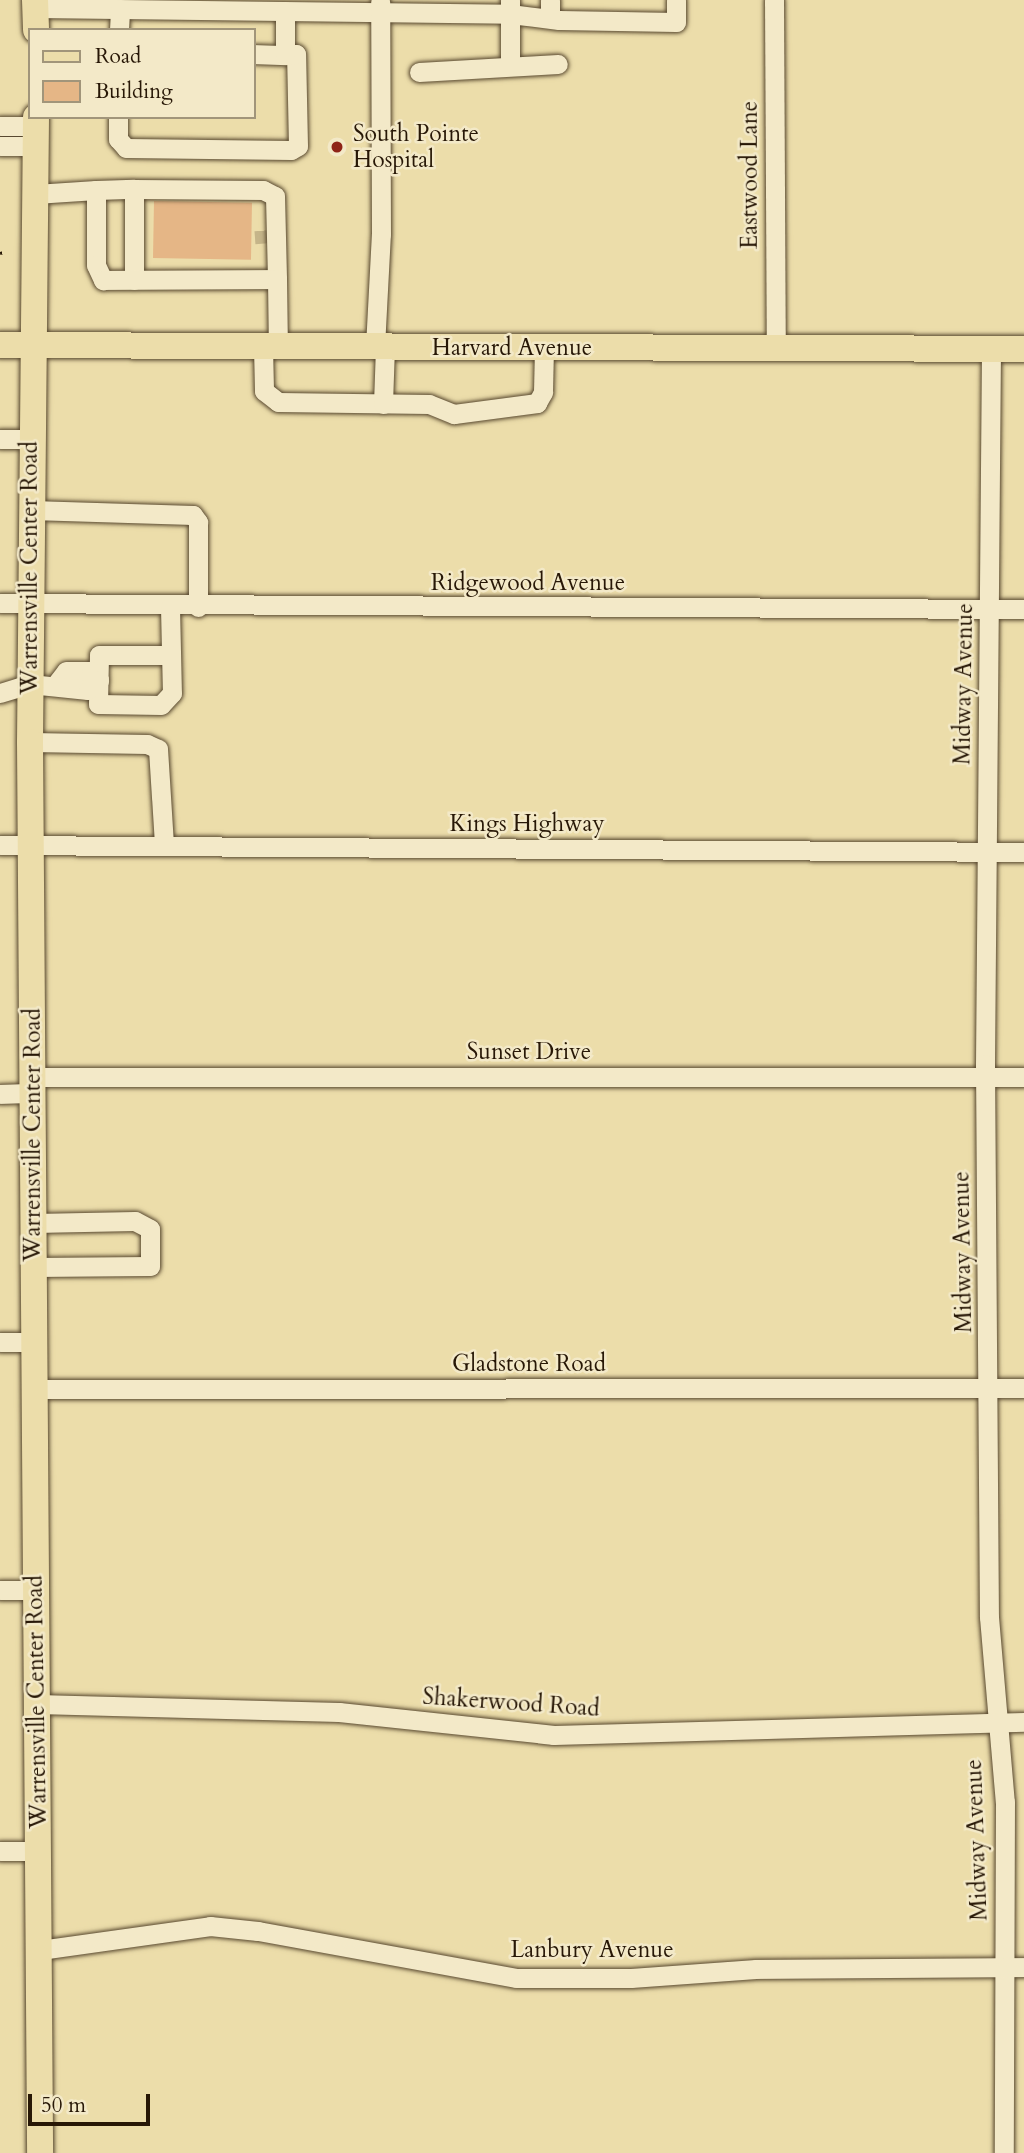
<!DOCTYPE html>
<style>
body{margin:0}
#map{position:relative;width:1024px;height:2153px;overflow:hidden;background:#ecddaa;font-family:Cardo,serif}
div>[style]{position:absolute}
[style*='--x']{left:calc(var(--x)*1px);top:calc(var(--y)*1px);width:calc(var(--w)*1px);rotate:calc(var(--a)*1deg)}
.building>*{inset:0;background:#e5b686;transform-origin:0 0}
.minor-tunnel>*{height:19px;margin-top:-9.5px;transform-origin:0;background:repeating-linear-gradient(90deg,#c5b589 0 19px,transparent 0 29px)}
.path>*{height:2.5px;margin-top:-1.25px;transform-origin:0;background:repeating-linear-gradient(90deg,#271706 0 2px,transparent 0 5.5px)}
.roads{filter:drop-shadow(0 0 2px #58482f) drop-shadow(0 0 2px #58482f)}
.minor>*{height:19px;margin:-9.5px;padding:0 9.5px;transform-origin:9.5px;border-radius:9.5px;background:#f3e9c8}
.major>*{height:26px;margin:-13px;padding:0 13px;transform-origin:13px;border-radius:13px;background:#ecddaa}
.dots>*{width:19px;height:19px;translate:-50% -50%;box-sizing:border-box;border:4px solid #f3e9c8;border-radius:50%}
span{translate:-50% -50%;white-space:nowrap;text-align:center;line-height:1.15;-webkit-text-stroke:5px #f3e9c8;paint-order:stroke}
.poi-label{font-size:23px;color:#271706}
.left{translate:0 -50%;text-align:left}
.street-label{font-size:23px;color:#271706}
.legend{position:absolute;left:28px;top:28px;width:228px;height:91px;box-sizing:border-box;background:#f3e9c8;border:2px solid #a1957a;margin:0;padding:9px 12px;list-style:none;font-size:21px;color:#271706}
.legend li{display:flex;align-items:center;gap:14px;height:35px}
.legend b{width:35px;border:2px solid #a1957a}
.scale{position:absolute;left:28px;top:2094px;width:122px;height:32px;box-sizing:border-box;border:4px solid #271706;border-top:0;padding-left:9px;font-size:21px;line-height:24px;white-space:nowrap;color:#271706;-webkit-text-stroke:5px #f3e9c8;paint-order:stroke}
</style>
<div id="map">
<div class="building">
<div style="left:154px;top:201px;width:98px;height:57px;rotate:1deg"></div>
</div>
<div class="minor-tunnel">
<div style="--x:264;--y:230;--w:13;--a:86"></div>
</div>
<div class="path">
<div style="--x:0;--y:253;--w:3;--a:-18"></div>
</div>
<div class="roads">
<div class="minor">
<div style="--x:550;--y:0;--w:18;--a:90"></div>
<div style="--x:774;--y:0;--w:349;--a:89.7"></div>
<div style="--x:35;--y:8;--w:475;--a:0.7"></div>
<div style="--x:510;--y:14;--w:49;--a:7"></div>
<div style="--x:559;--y:20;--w:117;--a:1"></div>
<div style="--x:676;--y:22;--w:22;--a:-90"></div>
<div style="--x:119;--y:30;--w:21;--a:-87"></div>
<div style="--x:254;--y:54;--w:31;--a:2"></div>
<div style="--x:510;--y:65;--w:65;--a:-90"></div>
<div style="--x:419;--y:72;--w:139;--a:-3.3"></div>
<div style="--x:118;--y:117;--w:22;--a:90"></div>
<div style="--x:118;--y:139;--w:12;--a:48"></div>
<div style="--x:126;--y:148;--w:165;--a:0.7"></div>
<div style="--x:291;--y:150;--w:8;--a:-30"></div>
<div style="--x:298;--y:146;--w:92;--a:-91.2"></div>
<div style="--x:296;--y:54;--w:11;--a:175"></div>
<div style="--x:285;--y:55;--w:44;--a:-90"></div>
<div style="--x:0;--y:126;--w:36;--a:0"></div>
<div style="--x:0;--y:146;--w:35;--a:0"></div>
<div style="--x:134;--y:189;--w:129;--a:0.4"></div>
<div style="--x:263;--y:190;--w:13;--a:27"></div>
<div style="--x:275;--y:196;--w:83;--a:88.6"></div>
<div style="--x:96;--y:190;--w:38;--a:-2"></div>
<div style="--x:134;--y:189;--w:91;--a:90"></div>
<div style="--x:35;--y:194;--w:61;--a:-3.8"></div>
<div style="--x:96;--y:190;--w:75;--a:90"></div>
<div style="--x:96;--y:265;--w:17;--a:65"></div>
<div style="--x:103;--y:280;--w:174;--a:-0.3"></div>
<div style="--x:277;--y:279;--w:68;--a:89.2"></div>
<div style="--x:263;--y:346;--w:45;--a:88.7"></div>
<div style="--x:264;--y:391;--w:18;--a:38"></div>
<div style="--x:278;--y:402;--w:151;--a:0.8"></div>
<div style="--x:429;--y:404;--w:27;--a:22"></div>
<div style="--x:454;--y:414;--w:84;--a:-7.5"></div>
<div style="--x:537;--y:403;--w:13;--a:-61"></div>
<div style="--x:543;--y:392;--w:44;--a:-88.7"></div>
<div style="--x:375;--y:347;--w:113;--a:-87"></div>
<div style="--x:381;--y:234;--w:232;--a:-90.2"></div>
<div style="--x:991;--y:349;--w:715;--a:90.48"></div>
<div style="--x:985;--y:1064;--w:553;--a:89.59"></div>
<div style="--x:989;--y:1617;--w:186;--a:85.1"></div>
<div style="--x:1005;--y:1802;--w:351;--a:90.2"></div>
<div style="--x:383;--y:404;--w:57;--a:-88"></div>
<div style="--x:0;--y:439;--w:31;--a:0"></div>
<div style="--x:31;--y:510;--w:162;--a:1.8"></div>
<div style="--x:193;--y:515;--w:9;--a:54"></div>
<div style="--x:198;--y:522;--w:85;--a:90"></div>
<div style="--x:0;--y:603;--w:1024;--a:0.34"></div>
<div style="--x:170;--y:607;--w:86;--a:88.7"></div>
<div style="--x:172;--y:693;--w:16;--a:133"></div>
<div style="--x:161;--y:705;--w:63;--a:-179.1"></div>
<div style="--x:98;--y:704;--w:49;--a:-88.8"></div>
<div style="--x:99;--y:655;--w:72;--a:0"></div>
<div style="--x:56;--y:684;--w:16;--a:-52"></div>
<div style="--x:66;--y:671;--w:25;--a:0"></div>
<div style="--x:91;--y:671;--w:12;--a:48"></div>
<div style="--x:0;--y:693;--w:31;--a:-17"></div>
<div style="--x:30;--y:684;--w:58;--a:5.9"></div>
<div style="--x:88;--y:690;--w:15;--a:-42"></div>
<div style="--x:30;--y:742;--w:117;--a:1"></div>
<div style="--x:147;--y:744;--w:12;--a:24"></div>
<div style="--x:158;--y:749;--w:96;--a:86.4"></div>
<div style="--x:0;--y:845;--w:1024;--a:0.39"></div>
<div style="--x:34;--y:1077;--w:990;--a:0"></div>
<div style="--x:0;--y:1094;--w:34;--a:-2"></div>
<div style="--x:34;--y:1223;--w:101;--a:-1.1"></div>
<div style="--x:135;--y:1221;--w:17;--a:28"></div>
<div style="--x:150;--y:1229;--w:37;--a:90"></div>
<div style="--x:150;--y:1266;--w:116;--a:179.5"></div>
<div style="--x:0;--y:1342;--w:34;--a:0"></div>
<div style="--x:34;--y:1389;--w:990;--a:-0.06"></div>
<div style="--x:0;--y:1590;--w:34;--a:0"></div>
<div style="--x:37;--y:1704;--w:302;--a:1.5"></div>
<div style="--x:339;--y:1712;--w:216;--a:6.1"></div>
<div style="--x:554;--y:1735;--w:470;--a:-1.6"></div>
<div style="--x:0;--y:1851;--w:40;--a:0"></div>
<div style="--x:40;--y:1950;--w:172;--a:-8"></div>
<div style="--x:210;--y:1926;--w:48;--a:5.9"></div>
<div style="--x:258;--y:1931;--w:262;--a:10.3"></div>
<div style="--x:516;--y:1978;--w:115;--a:0"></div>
<div style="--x:631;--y:1978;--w:125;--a:-4.1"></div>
<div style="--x:756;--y:1969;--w:268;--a:-0.4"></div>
</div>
<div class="major">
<div style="--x:35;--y:0;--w:30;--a:88"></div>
<div style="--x:36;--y:117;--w:625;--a:90.55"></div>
<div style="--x:30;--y:742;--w:1411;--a:89.59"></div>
<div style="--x:0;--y:345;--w:1024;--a:0.22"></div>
</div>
</div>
<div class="dots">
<div style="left:337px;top:147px;background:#8f2418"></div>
</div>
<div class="poi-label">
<span class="left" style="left:353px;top:147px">South Pointe<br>Hospital</span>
</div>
<div class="street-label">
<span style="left:750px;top:175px;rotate:-90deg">Eastwood Lane</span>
<span style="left:512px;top:348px">Harvard Avenue</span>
<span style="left:30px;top:568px;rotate:-90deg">Warrensville Center Road</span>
<span style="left:528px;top:583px">Ridgewood Avenue</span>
<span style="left:964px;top:684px;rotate:-89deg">Midway Avenue</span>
<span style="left:527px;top:824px">Kings Highway</span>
<span style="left:529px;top:1052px">Sunset Drive</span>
<span style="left:33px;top:1135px;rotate:-90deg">Warrensville Center Road</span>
<span style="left:963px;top:1252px;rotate:-91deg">Midway Avenue</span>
<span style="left:529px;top:1364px">Gladstone Road</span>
<span style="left:37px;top:1702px;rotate:-91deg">Warrensville Center Road</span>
<span style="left:511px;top:1703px;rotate:4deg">Shakerwood Road</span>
<span style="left:977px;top:1840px;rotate:-92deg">Midway Avenue</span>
<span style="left:592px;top:1950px">Lanbury Avenue</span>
</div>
<ul class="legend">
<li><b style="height:9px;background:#ecddaa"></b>Road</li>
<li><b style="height:19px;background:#e5b686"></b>Building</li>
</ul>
<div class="scale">50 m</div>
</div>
